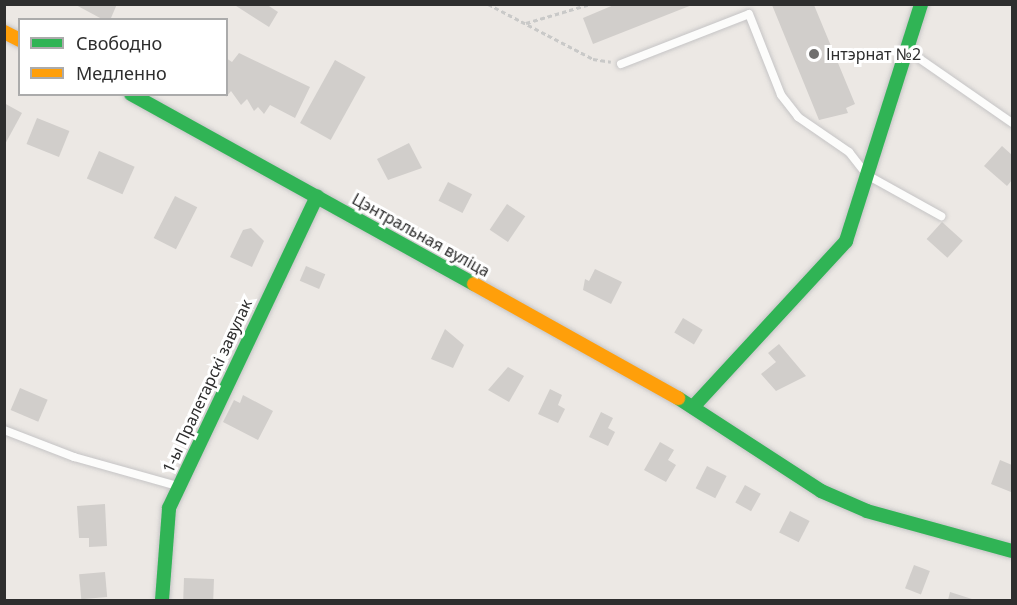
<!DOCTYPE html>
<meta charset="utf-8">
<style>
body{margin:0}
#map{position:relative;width:1017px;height:605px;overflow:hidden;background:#ece8e4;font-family:"Noto Sans",sans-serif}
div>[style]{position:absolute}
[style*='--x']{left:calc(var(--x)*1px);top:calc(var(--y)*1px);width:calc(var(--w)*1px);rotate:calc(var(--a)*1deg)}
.building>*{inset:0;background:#d1cecb;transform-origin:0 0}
.path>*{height:3px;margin-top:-1.5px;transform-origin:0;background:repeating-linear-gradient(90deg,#c9c9c8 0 4.5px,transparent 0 7.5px)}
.roads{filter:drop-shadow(0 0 2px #c5c4c5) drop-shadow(0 0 2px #c5c4c5)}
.lane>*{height:8px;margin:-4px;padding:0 4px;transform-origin:4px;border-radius:4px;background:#fcfcfb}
.fast>*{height:14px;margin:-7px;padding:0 7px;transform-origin:7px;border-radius:7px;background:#30b455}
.slow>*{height:14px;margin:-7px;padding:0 7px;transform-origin:7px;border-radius:7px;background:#ff9f0a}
.dots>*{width:16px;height:16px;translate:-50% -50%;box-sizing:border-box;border:3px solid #fff;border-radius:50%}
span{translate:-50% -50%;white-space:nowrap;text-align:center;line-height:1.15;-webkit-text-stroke:6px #fff;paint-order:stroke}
.poi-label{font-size:16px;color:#2e2e2e}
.left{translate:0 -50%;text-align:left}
.street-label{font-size:16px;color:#2e2e2e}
.frame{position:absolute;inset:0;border:6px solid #2e2e2e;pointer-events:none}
.legend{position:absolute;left:18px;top:18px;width:210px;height:78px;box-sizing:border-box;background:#fff;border:2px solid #ababab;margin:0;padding:8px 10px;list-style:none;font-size:18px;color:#2e2e2e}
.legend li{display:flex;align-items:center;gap:12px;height:30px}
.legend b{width:30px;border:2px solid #ababab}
</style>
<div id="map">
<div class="building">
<div style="clip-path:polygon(74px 4px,117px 4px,111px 18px,102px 19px)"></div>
<div style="clip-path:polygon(233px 4px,266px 4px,278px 12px,269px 27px)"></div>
<div style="clip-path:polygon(616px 4px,692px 4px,692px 5px,593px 44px,583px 18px)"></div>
<div style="clip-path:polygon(772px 5px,814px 5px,855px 104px,846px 108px,848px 113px,819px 120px)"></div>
<div style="clip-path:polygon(239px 53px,310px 87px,295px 118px,270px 105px,264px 114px,258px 107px,254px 111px,247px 99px,241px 105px,231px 91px,226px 97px,226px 58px,232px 62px)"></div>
<div style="left:335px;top:60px;width:35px;height:72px;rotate:29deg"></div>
<div style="clip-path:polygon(4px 103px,22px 113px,4px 146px)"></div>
<div style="left:37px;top:118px;width:35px;height:28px;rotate:22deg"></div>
<div style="clip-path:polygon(409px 143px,422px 168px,388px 180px,377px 159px)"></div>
<div style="clip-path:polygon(1002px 146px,1012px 155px,1012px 180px,1007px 186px,984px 166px)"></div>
<div style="left:99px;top:151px;width:39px;height:30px;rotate:24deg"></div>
<div style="left:448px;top:182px;width:27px;height:21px;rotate:27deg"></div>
<div style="left:175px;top:196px;width:25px;height:47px;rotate:27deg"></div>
<div style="left:507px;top:204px;width:22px;height:31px;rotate:34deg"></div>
<div style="left:942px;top:222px;width:28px;height:23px;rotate:42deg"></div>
<div style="clip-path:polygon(251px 228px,264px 241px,252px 267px,230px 257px,243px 230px)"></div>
<div style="left:306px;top:266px;width:21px;height:16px;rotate:23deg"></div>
<div style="clip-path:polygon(595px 269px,622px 282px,611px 304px,583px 290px,585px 279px,589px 281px)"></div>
<div style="left:683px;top:318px;width:23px;height:17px;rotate:31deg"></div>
<div style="clip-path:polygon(445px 329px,464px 345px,453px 368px,431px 359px)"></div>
<div style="clip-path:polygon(779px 344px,806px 376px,776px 391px,761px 374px,776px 362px,768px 353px)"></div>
<div style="clip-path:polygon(508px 367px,524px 376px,509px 402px,488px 390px)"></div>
<div style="left:20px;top:388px;width:30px;height:24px;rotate:23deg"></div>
<div style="clip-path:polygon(550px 389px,562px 395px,558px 405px,565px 409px,558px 423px,538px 414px)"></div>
<div style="clip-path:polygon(243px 395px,273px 411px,258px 440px,223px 422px,234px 400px,240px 403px)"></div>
<div style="clip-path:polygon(601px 412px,613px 418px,608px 428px,615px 432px,608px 446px,589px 437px)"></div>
<div style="clip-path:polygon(660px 442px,674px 450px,668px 460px,676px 465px,666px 482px,644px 470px)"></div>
<div style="clip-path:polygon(1000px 460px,1012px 465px,1011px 492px,991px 484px)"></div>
<div style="left:707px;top:466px;width:22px;height:25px;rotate:27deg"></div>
<div style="left:745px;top:485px;width:18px;height:20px;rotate:29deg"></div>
<div style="clip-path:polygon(105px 504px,107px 546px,89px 547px,89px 538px,79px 538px,77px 506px)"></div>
<div style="left:790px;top:511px;width:22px;height:24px;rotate:27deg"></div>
<div style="left:914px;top:565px;width:17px;height:25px;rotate:21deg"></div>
<div style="left:105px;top:572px;width:25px;height:26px;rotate:85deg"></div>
<div style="left:184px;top:578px;width:30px;height:22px;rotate:2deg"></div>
<div style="clip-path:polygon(950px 592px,975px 600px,948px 600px)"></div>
</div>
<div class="path">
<div style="--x:488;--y:4;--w:119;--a:27.6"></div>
<div style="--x:593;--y:59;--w:18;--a:9"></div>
<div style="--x:526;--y:23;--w:67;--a:-16.5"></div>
</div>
<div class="roads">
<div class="lane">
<div style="--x:910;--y:52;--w:124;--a:34.8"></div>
<div style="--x:621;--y:64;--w:137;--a:-21.3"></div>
<div style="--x:749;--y:14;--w:87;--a:68.4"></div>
<div style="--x:781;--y:95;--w:28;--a:52"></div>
<div style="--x:798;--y:117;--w:62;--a:34.5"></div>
<div style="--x:849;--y:152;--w:29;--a:52"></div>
<div style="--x:867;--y:175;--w:85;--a:29"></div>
<div style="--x:4;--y:430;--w:75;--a:21.1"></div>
<div style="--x:74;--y:457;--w:107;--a:15.7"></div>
</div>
<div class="fast">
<div style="--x:131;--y:94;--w:392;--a:29"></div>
<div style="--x:678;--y:398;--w:171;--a:33"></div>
<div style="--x:821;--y:491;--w:50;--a:23.5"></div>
<div style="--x:867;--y:511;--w:150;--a:15.4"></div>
<div style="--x:693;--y:407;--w:226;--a:-47.3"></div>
<div style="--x:846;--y:241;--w:249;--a:-72.4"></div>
<div style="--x:162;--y:600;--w:92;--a:-85.6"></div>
<div style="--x:169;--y:508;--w:345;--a:-64.6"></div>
</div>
<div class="slow">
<div style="--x:4;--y:32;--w:18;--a:27"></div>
<div style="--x:474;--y:284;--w:234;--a:29.2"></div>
</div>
</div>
<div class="dots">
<div style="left:814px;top:54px;background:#706f6e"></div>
</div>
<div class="poi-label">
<span class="left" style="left:826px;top:54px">Інтэрнат №2</span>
</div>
<div class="street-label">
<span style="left:421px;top:235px;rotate:29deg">Цэнтральная вуліца</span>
<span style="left:207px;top:386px;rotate:-65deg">1-ы Пралетарскі завулак</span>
</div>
<div class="frame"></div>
<ul class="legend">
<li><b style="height:8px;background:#30b455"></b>Свободно</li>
<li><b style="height:8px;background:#ff9f0a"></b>Медленно</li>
</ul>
</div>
